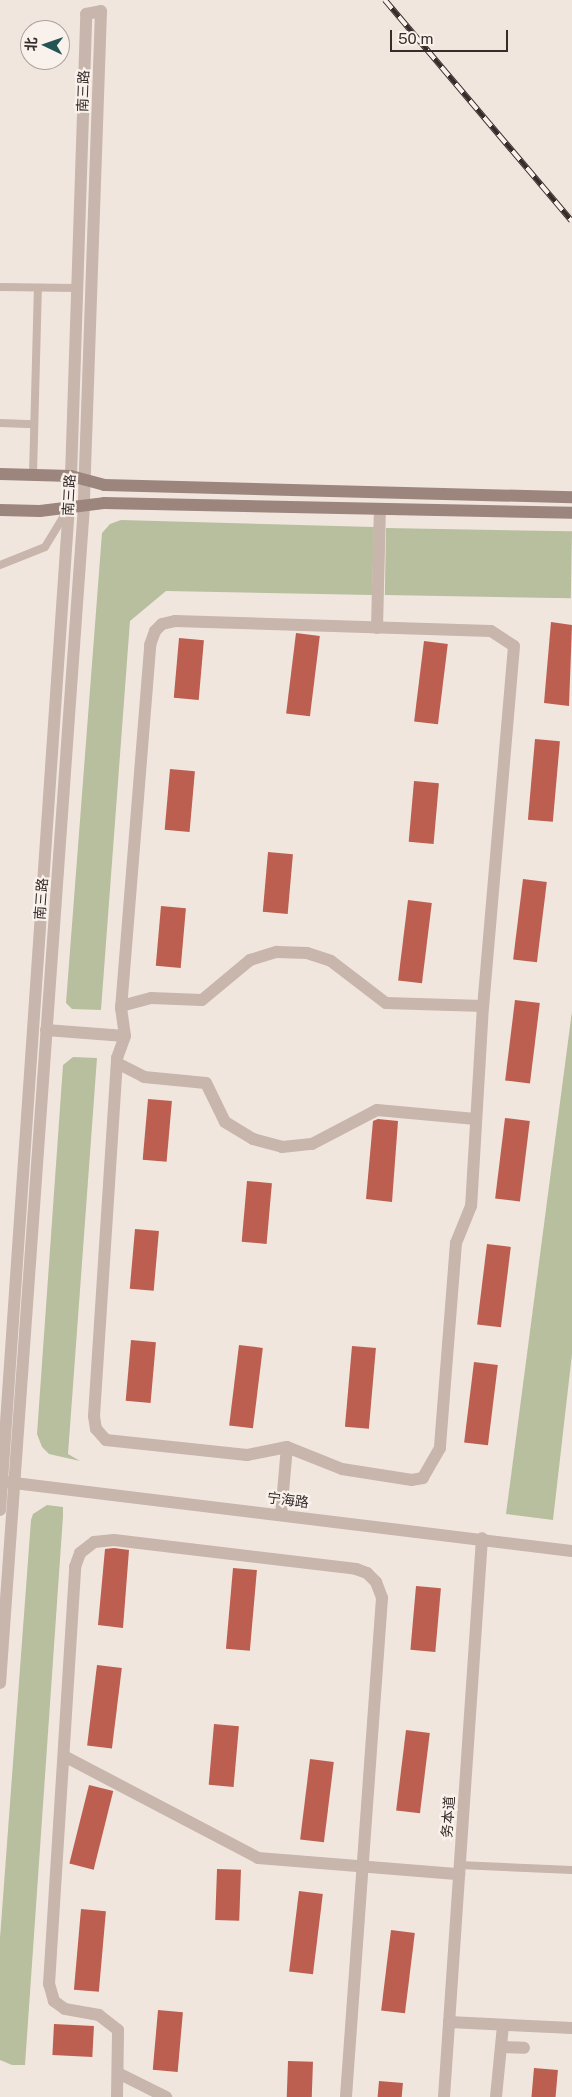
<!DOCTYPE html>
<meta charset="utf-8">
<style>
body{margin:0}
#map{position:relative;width:572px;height:2097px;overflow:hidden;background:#f1e6de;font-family:"Public Sans","Noto Sans SC",sans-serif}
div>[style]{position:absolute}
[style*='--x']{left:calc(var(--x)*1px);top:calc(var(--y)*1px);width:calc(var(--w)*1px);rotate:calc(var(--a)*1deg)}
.green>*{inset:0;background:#b8bf9f;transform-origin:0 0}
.building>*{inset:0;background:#bd5f50;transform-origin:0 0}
.service>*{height:8px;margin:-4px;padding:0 4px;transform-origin:4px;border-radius:4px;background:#c8b5ab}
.minor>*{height:12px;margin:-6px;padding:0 6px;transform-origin:6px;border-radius:6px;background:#c8b5ab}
.tertiary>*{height:12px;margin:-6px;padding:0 6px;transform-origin:6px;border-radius:6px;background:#c8b5ab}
.secondary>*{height:12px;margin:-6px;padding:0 6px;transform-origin:6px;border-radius:6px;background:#9c857c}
.rail>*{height:5.5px;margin-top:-2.75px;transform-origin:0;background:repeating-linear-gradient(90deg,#f9f1eb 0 11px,#372c2a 0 22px);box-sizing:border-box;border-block:1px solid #372c2a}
span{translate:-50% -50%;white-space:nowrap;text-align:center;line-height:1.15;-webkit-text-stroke:4.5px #f9f1eb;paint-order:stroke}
.street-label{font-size:14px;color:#372c2a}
.north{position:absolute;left:20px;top:20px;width:50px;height:50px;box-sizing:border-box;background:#f9f1eb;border:1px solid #aba29e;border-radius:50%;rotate:273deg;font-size:14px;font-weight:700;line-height:20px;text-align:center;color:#372c2a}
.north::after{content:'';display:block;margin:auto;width:18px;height:22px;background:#225553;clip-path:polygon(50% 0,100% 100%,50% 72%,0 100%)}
.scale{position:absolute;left:390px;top:30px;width:118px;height:22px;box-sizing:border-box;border:2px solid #372c2a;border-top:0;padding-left:6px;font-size:15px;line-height:18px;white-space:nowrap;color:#372c2a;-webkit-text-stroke:4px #f9f1eb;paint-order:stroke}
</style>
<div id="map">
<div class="green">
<div style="clip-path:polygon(121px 520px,374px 527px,372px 595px,166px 591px,130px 621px,101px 1010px,72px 1009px,66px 1003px,102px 533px,110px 524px)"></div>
<div style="left:386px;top:528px;width:186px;height:67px;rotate:1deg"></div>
<div style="clip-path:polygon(572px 1011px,572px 1354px,553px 1520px,506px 1514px)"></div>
<div style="clip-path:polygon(73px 1057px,97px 1058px,68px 1454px,80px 1461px,49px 1454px,42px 1447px,37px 1434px,63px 1065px)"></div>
<div style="clip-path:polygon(47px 1505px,63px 1507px,63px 1516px,25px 2065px,12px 2065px,0 2060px,0 1938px,31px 1520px,33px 1514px)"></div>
</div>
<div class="building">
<div style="clip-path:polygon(551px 622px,572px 625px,569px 706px,544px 703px)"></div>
<div style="left:296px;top:633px;width:24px;height:81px;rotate:7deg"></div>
<div style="left:179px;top:638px;width:25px;height:60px;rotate:5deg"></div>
<div style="left:424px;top:641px;width:24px;height:81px;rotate:7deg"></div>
<div style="left:535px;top:739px;width:25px;height:81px;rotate:5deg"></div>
<div style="left:170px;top:769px;width:25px;height:61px;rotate:5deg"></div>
<div style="left:414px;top:781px;width:25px;height:61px;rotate:5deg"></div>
<div style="left:268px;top:852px;width:25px;height:60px;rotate:5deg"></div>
<div style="left:523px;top:879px;width:24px;height:81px;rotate:7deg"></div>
<div style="left:408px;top:900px;width:24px;height:81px;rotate:7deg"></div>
<div style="left:161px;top:906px;width:25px;height:60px;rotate:5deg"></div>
<div style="left:515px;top:1000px;width:25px;height:81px;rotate:7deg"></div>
<div style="left:148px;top:1099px;width:24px;height:61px;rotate:5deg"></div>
<div style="left:505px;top:1118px;width:25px;height:81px;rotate:7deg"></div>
<div style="clip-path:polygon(378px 1119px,398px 1121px,392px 1202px,366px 1199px,373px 1121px)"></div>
<div style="left:247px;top:1181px;width:25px;height:61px;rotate:5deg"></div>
<div style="left:135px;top:1229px;width:24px;height:60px;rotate:5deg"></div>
<div style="left:487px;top:1244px;width:24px;height:81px;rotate:7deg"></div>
<div style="left:131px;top:1340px;width:25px;height:61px;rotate:5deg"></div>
<div style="left:239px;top:1345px;width:24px;height:81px;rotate:7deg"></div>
<div style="left:352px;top:1346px;width:24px;height:81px;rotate:5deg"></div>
<div style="left:474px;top:1362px;width:24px;height:81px;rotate:7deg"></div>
<div style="clip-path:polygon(114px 1548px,129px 1550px,123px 1628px,98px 1625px,105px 1549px)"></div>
<div style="left:233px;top:1568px;width:24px;height:81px;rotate:5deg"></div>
<div style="left:416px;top:1586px;width:25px;height:64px;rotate:5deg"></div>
<div style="left:97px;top:1665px;width:25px;height:81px;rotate:7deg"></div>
<div style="left:214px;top:1724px;width:25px;height:61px;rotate:5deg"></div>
<div style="left:406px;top:1730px;width:24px;height:81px;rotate:7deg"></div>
<div style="left:310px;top:1759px;width:24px;height:81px;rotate:7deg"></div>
<div style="left:89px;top:1785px;width:25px;height:81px;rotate:14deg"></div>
<div style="left:217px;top:1869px;width:24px;height:51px;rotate:2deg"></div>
<div style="left:299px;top:1891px;width:24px;height:81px;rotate:7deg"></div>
<div style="left:81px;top:1909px;width:25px;height:81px;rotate:5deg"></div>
<div style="left:391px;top:1930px;width:24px;height:81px;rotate:7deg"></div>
<div style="left:158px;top:2010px;width:25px;height:60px;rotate:5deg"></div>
<div style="left:54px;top:2024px;width:40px;height:31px;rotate:3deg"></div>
<div style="left:288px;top:2061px;width:25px;height:36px;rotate:2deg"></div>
<div style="left:534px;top:2068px;width:24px;height:29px;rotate:5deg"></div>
<div style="left:379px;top:2081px;width:24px;height:16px;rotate:5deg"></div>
</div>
<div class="service">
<div style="--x:0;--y:287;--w:77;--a:0.7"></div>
<div style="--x:0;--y:423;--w:34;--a:2"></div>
<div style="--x:33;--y:475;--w:187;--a:-88.5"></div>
<div style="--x:0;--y:565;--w:48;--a:-21.8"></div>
<div style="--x:45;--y:547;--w:42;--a:-58.6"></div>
<div style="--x:459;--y:1865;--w:113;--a:2.5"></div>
</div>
<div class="minor">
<div style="--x:175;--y:621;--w:316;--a:1.8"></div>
<div style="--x:491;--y:631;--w:27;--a:33"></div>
<div style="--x:514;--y:646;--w:361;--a:94.9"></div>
<div style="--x:483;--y:1006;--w:200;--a:93.4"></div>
<div style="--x:471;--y:1206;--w:40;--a:112"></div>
<div style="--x:456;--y:1243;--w:206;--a:94.5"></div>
<div style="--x:440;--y:1448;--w:34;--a:120"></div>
<div style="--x:423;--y:1478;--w:11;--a:170"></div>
<div style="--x:412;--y:1480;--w:71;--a:-171.1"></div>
<div style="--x:342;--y:1469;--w:59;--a:-158.2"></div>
<div style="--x:287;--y:1447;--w:41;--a:168.7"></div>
<div style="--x:247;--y:1455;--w:142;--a:-173.9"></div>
<div style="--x:106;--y:1440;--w:15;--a:-132"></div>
<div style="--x:96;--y:1429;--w:13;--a:-99"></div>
<div style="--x:94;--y:1416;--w:359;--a:-86.3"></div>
<div style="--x:117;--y:1058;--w:23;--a:-70"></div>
<div style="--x:125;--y:1036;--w:27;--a:-98"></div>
<div style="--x:121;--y:1009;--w:365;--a:-85.4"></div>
<div style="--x:150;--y:645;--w:15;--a:-70"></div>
<div style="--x:155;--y:631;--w:10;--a:-45"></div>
<div style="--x:162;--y:624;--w:13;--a:-13"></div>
<div style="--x:377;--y:628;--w:119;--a:-88.6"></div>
<div style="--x:121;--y:1006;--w:31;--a:-15"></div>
<div style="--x:151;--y:998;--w:51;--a:2.2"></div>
<div style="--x:202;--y:1000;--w:62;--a:-39.8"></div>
<div style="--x:250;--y:960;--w:28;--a:-17"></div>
<div style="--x:277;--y:952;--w:30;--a:2"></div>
<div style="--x:307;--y:953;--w:25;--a:18"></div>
<div style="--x:331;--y:961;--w:69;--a:37.4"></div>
<div style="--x:386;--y:1003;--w:97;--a:1.8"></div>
<div style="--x:46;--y:1030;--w:79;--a:4.3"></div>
<div style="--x:117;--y:1063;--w:30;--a:27"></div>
<div style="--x:144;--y:1077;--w:62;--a:5.5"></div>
<div style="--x:206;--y:1083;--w:43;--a:64"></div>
<div style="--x:225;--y:1122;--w:33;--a:31"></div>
<div style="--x:253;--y:1139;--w:30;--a:15"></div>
<div style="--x:282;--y:1147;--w:30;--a:-6"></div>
<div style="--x:312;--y:1144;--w:73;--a:-27.6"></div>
<div style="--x:377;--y:1110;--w:99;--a:5.2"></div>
<div style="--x:281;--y:1515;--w:68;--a:-85"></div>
<div style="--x:64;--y:1756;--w:219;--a:27.7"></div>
<div style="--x:258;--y:1858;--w:202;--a:4.6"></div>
<div style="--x:449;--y:2022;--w:123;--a:2.8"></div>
<div style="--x:501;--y:2047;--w:23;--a:2"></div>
<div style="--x:118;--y:2073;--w:54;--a:26.6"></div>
<div style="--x:117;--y:2097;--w:67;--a:-89.1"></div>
<div style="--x:118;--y:2030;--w:24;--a:-142"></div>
<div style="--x:99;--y:2015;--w:35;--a:-170"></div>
<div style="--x:65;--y:2009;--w:14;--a:-144"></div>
<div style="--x:54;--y:2001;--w:18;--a:-106"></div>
<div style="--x:49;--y:1984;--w:418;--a:-86.4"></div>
<div style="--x:75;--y:1567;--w:15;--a:-70"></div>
<div style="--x:80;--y:1553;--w:18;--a:-38"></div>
<div style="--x:94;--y:1542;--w:20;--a:-6"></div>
<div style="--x:114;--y:1540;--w:244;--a:6.8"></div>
<div style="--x:356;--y:1569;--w:12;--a:20"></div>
<div style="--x:367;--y:1573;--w:13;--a:45"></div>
<div style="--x:376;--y:1582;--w:17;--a:69"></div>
<div style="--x:382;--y:1598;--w:500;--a:94.13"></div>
<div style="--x:496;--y:2097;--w:72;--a:-84.4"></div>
</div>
<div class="tertiary">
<div style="--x:6;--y:1482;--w:570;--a:6.95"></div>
<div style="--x:0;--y:1510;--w:1036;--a:-86.07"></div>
<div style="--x:71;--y:476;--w:462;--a:-88.1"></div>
<div style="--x:86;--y:14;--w:15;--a:-11"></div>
<div style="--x:101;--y:11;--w:495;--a:92"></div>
<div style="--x:84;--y:506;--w:1180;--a:94.08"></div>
<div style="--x:444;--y:2097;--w:560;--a:-86.11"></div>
</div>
<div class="secondary">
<div style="--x:0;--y:474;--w:71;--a:1.6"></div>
<div style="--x:71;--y:476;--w:34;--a:15"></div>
<div style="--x:104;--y:485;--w:468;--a:1.5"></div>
<div style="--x:0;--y:510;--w:40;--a:1.4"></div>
<div style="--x:40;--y:511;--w:64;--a:-7.1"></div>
<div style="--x:104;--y:503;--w:468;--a:1.2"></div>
</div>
<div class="rail">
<div style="--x:385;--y:0;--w:289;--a:49.8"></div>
</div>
<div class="street-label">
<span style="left:83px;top:91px;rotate:-88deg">南三路</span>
<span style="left:69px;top:495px;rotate:-87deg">南三路</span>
<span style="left:41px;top:899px;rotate:-86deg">南三路</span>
<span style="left:288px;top:1500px;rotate:7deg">宁海路</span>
<span style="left:448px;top:1817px;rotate:-86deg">务本道</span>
</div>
<div class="north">北</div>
<div class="scale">50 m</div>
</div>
